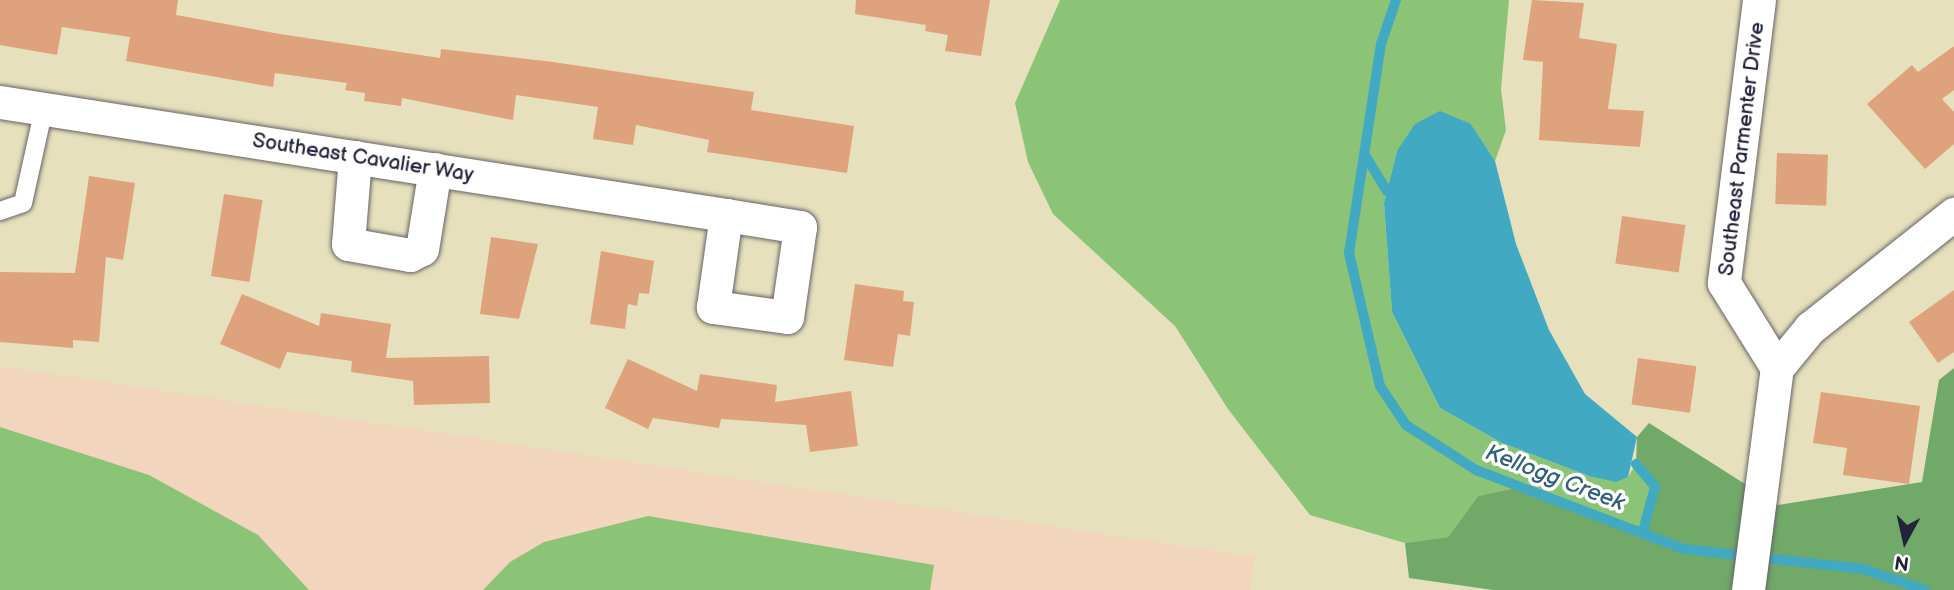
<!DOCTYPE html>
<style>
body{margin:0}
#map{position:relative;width:1954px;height:590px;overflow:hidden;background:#e7e0bc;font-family:"Balsamiq Sans",sans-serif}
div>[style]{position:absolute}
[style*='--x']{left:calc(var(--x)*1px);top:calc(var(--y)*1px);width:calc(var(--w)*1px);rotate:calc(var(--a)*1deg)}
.built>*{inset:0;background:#f2d5bd}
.green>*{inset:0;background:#8bc377}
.forest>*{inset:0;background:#70a968}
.water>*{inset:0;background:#41a9c1}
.stream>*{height:10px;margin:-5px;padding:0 5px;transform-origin:5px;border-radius:5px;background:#41a9c1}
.building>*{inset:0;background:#dea37d;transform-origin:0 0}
.roads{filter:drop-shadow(0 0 2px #676468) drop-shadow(0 0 2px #676468)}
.service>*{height:18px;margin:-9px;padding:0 9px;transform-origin:9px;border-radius:9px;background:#fff}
.minor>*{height:33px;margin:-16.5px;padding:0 16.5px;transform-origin:16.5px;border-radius:16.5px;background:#fff}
span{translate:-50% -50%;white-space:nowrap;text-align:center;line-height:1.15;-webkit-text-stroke:7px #fff;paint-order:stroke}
.street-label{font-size:21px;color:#22223b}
.water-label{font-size:23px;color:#305f77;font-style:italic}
.north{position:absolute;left:1870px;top:506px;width:70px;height:70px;-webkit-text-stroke:5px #fff;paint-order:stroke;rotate:188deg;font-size:19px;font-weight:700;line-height:28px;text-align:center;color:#22223b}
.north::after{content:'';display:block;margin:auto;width:24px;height:32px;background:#22223b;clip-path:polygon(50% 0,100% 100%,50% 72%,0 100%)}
</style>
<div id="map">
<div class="built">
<div style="clip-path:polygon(0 366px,1255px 557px,1250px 590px,0 590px)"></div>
</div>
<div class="green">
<div style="clip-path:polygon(1060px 0,1509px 0,1501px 89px,1506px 130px,1495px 161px,1471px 124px,1397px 151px,1384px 203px,1392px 312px,1440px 408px,1502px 443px,1589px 476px,1628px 477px,1636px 464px,1647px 470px,1655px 487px,1643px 531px,1530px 485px,1478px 496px,1448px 537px,1405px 543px,1310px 515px,1228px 409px,1175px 326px,1053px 214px,1028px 162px,1015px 103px)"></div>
<div style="clip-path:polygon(0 427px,149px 475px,258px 535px,309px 590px,0 590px)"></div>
<div style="clip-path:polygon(648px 516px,934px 565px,930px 590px,483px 590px,510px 562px,544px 542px)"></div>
</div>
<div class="forest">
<div style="clip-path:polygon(1954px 368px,1954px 590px,1493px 590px,1409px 578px,1405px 543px,1448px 537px,1478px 496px,1530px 485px,1643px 531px,1655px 487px,1636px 464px,1637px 437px,1649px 423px,1778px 505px,1922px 482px,1939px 380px)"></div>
</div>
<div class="water">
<div style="clip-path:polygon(1440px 111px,1471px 124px,1495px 161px,1516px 244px,1549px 330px,1585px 394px,1637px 437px,1628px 477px,1616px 482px,1589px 476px,1502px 443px,1440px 408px,1392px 312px,1384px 203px,1397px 151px,1415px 124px)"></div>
</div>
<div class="stream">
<div style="--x:1396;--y:0;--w:46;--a:108.8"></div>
<div style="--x:1381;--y:44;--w:211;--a:98.7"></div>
<div style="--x:1349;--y:253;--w:137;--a:76.9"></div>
<div style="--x:1380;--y:386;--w:47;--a:56.3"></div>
<div style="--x:1406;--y:425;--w:83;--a:32.7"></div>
<div style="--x:1476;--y:470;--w:222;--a:20.8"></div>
<div style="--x:1684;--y:549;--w:180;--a:6.4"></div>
<div style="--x:1863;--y:569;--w:65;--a:18.7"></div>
<div style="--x:1365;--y:155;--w:42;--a:58.6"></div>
<div style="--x:1636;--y:464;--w:30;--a:50"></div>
<div style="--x:1655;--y:487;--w:46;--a:105.3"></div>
</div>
<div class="building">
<div style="clip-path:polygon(0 0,178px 0,176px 15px,280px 34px,440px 58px,441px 49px,553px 62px,754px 92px,751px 110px,854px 126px,847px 173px,707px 152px,709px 140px,636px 125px,633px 145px,593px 139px,598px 107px,516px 95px,513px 120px,402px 98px,401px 106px,364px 101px,365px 93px,345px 90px,347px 83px,275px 73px,273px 87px,126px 61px,130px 37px,62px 27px,57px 55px,0 45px)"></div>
<div style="clip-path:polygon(856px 0,990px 0,981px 56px,945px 51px,948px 35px,925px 31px,926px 25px,855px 14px)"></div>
<div style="clip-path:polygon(1532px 0,1584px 3px,1579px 38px,1617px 44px,1608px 109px,1644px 111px,1640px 147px,1539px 140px,1543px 62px,1523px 60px)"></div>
<div style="clip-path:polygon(1954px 46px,1954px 90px,1942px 99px,1954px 112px,1954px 144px,1925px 169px,1867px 104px,1912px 65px,1918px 72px)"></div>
<div style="left:1777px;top:153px;width:51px;height:51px;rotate:2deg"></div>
<div style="clip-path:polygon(89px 176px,135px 183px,123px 260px,106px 257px,99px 342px,73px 340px,73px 348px,0 342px,0 272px,75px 273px)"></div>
<div style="left:224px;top:194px;width:39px;height:83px;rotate:9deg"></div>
<div style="left:1622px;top:216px;width:64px;height:48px;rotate:8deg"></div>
<div style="clip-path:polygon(491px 237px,538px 244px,519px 319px,480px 314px)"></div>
<div style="clip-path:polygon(601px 251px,654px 261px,649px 294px,639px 293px,637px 306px,628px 304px,625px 329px,590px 324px)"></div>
<div style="clip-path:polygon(855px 284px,904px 291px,903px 301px,914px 302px,910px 336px,898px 334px,893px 367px,844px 360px)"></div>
<div style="clip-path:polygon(1954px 290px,1954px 352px,1938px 363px,1909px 322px)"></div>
<div style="clip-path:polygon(242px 294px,319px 326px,321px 313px,391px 324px,386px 358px,489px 356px,490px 403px,414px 405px,413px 381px,351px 372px,352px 361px,287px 352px,280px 369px,220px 344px)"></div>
<div style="left:1638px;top:358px;width:59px;height:47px;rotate:8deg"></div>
<div style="clip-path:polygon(628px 359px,697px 391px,700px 374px,777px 385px,775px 402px,851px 391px,858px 446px,810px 452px,806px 425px,721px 419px,719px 428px,653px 418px,648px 429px,605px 408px)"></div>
<div style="clip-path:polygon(1821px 392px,1920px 406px,1909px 484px,1843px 475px,1847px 448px,1813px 443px)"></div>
</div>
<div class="roads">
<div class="service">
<div style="--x:0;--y:211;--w:24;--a:-19"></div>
<div style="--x:23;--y:203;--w:97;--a:-77.5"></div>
</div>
<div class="minor">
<div style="--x:1759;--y:0;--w:285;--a:97.1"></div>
<div style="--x:1724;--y:283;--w:100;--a:58.1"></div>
<div style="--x:0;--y:102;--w:735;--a:8.85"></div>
<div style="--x:726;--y:215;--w:75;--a:9.2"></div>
<div style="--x:800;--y:227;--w:91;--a:98.2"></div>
<div style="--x:787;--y:317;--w:75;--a:-172.3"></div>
<div style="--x:713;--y:307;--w:93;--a:-82"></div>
<div style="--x:355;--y:157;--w:87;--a:94.6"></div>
<div style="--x:348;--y:244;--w:63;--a:10.1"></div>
<div style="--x:410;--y:255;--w:13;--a:-27"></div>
<div style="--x:422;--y:249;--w:81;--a:-80.8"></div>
<div style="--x:1777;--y:368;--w:52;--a:-50.5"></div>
<div style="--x:1810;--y:328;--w:184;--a:-38.4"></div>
<div style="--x:1748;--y:590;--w:224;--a:-82.6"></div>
</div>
</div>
<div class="street-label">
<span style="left:1742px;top:149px;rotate:-83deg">Southeast Parmenter Drive</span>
<span style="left:363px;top:158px;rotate:9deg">Southeast Cavalier Way</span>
</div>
<div class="water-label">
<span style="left:1555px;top:478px;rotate:21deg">Kellogg Creek</span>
</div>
<div class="north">N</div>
</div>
